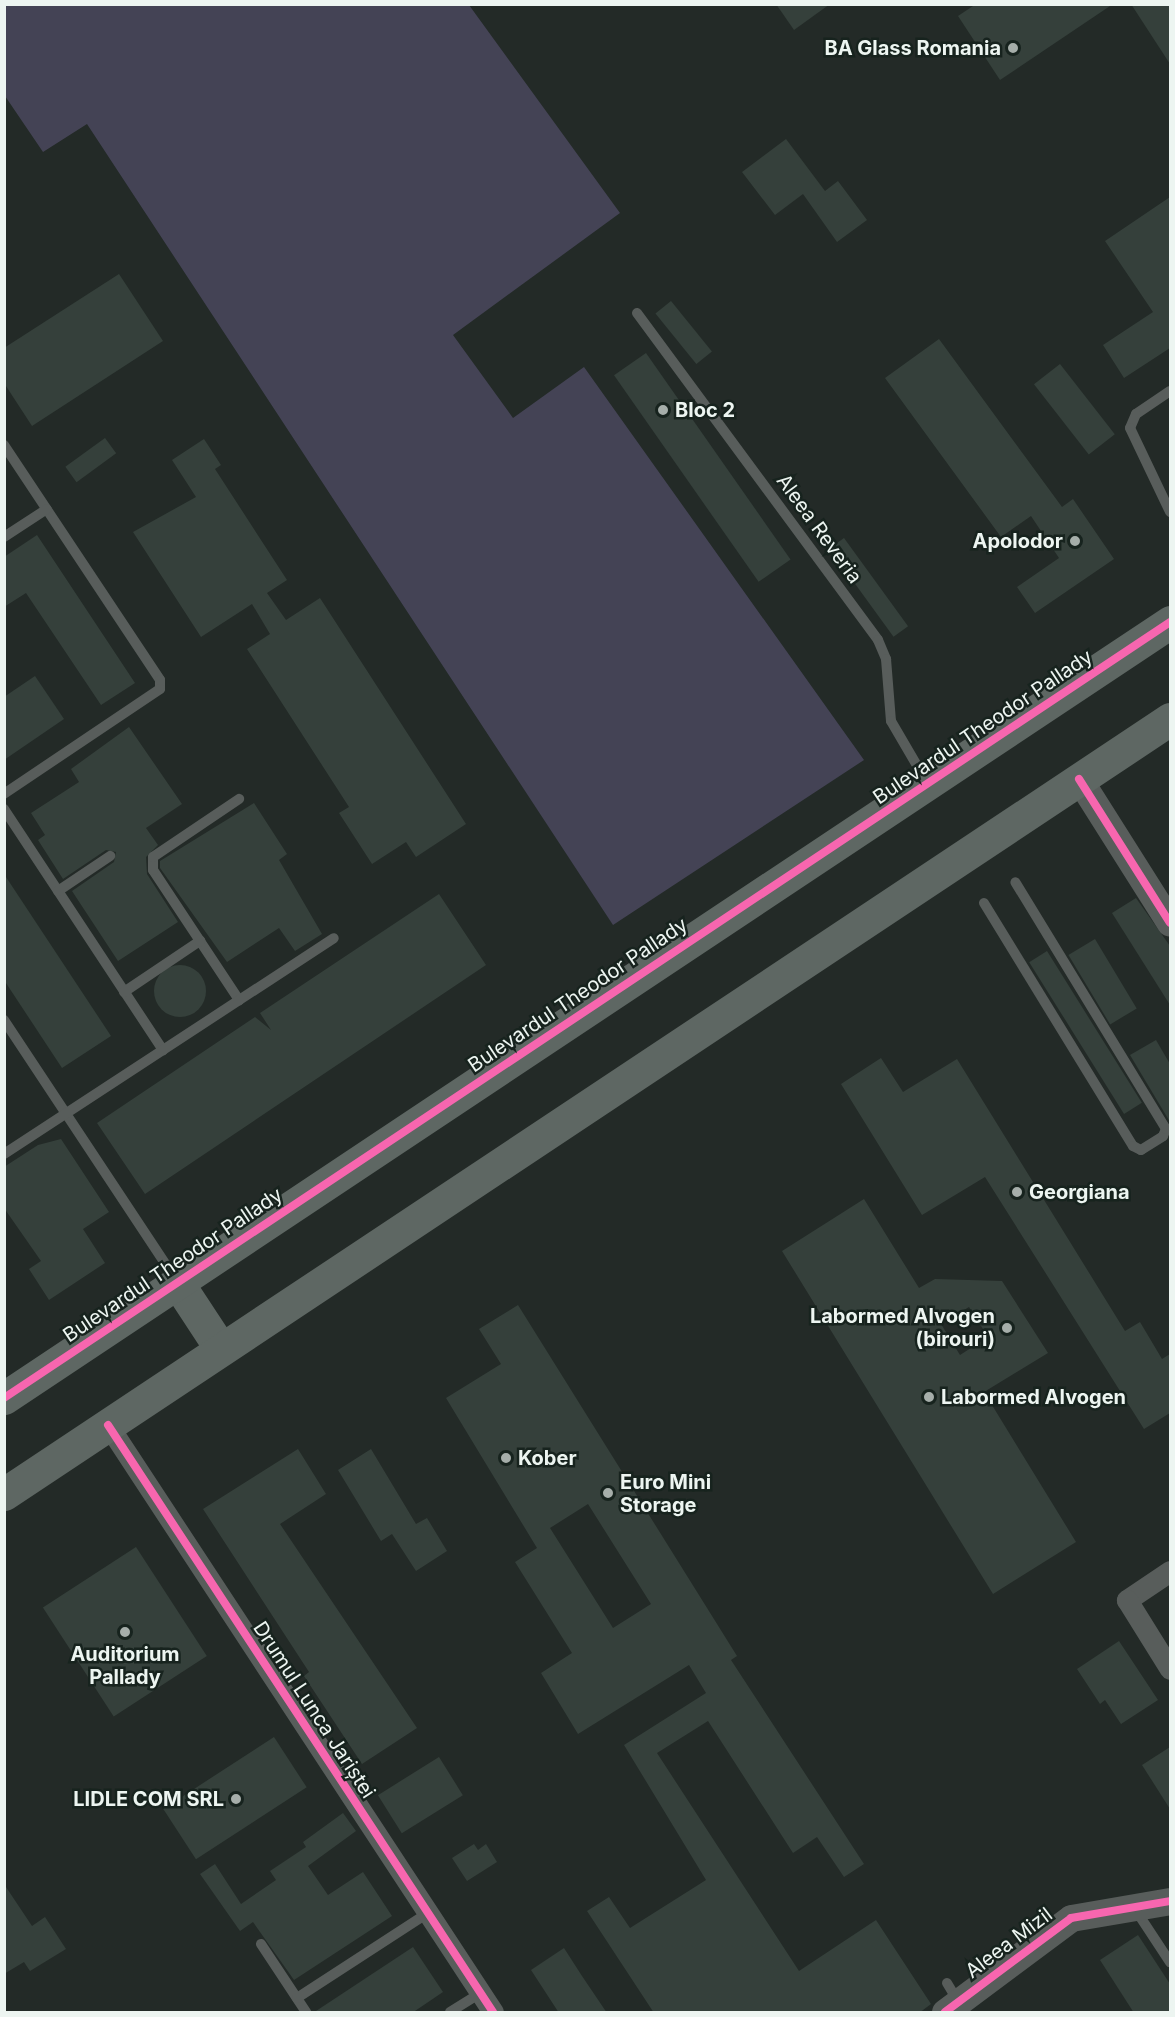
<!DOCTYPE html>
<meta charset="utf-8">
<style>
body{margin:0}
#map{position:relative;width:1175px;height:2017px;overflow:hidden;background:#232a27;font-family:Inter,sans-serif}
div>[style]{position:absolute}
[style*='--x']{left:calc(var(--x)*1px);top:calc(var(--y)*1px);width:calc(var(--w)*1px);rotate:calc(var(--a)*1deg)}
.green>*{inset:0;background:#444355}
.building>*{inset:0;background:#35403b;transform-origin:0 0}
.round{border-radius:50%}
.service>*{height:10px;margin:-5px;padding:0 5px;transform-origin:5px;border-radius:5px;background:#585d5b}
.minor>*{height:21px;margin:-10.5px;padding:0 10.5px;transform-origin:10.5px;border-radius:10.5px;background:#585d5b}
.tertiary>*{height:27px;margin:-13.5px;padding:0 13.5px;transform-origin:13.5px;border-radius:13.5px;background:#585d5b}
.primary>*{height:33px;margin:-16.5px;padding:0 16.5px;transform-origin:16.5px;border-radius:16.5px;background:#5e6763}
.cycleway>*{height:8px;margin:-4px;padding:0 4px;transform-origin:4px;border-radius:4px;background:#f766af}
.dots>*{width:16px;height:16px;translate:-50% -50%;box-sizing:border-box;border:3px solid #17231e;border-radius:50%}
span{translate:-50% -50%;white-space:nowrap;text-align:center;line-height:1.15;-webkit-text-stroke:5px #17231e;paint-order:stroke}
.poi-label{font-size:20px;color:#edf5f1;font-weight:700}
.right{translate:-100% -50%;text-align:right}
.left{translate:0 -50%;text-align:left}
.street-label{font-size:20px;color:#edf5f1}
.frame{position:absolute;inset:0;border:6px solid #edf5f1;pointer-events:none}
</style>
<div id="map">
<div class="green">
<div style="clip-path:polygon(4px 5px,469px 5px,620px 213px,453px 335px,513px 418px,584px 367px,864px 760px,613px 925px,87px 124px,43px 152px,5px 96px)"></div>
</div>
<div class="building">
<div style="clip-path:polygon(776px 4px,830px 4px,794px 30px)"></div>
<div style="clip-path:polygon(976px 4px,1113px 4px,1000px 80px,958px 16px)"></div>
<div style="clip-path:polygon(1131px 4px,1170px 4px,1170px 64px)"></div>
<div style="clip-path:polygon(786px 139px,825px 191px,838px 181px,867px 220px,837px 242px,803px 194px,775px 215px,742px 172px)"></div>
<div style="clip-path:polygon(1170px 197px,1170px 348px,1124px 378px,1103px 345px,1153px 312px,1105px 241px)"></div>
<div style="clip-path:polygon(119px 274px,163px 341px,32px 426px,4px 383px,4px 348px)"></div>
<div style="left:671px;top:301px;width:65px;height:20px;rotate:51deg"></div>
<div style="clip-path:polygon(939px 339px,1062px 507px,1073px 499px,1114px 559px,1035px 613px,1017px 587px,1059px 558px,1031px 516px,1001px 537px,885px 378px)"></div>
<div style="left:646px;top:353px;width:252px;height:39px;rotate:55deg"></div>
<div style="left:1060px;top:364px;width:89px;height:33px;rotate:52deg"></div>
<div style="left:105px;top:438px;width:19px;height:49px;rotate:54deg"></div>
<div style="clip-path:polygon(204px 439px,221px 465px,215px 469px,287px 580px,267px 593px,286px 620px,320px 598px,466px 824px,416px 857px,406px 842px,372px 864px,339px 813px,349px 807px,247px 649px,270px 634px,252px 604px,201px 637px,133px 532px,196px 497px,172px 460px)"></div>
<div style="clip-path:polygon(37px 535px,135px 683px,101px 705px,26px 593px,4px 607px,4px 557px)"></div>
<div style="left:844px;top:538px;width:109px;height:18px;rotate:54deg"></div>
<div style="clip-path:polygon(35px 676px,64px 719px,4px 760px,4px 697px)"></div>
<div style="clip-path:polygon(129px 727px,182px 804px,146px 828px,158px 845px,146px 857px,147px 874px,178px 922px,118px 961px,72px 891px,114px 862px,116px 852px,106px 850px,63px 879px,38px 840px,45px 835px,31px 813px,79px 782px,71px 769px)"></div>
<div style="clip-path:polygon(254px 803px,287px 854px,279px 860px,322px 934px,295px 951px,279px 928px,227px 962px,160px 868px,160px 861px)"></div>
<div style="clip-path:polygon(4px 874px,111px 1036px,62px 1068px,4px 980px)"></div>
<div style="clip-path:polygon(439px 894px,486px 965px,145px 1194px,97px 1123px,255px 1017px,271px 1030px,260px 1013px)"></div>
<div style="clip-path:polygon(1136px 898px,1170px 946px,1170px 1005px,1112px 913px)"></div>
<div style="left:1095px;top:939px;width:81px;height:31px;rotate:59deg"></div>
<div style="left:1047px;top:951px;width:179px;height:21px;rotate:58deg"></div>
<div class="round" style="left:154px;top:965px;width:52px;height:52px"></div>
<div style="clip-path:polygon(1156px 1040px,1170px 1064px,1170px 1122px,1130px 1055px)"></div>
<div style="clip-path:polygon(881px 1058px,903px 1092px,957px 1059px,1125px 1331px,1140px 1322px,1162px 1359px,1170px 1354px,1170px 1413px,1144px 1429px,985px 1177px,922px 1215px,841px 1084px)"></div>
<div style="clip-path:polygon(61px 1139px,109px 1212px,83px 1229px,105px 1263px,49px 1300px,29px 1269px,41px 1261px,4px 1208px,4px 1167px,38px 1145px)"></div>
<div style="clip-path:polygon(evenodd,864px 1199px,919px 1288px,935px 1279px,1002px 1281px,1048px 1353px,984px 1392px,1076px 1542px,993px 1594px,782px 1251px,864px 1199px,969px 1307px,988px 1337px,960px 1355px,941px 1324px,969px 1307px)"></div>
<div style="clip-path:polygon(evenodd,518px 1305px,737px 1656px,731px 1660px,864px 1864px,844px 1877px,817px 1837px,793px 1853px,708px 1721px,657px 1753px,799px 1971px,876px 1920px,931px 2004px,919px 2013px,654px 2013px,587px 1911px,609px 1897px,630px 1928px,706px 1880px,624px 1745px,706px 1693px,689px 1665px,578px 1734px,541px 1673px,572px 1653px,515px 1562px,537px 1548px,446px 1398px,501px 1364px,479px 1329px,518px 1305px,588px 1504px,651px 1604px,613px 1628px,550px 1528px,588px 1504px)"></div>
<div style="clip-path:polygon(298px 1449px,326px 1494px,280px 1524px,417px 1728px,362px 1764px,304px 1676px,309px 1672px,203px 1509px)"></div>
<div style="clip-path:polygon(371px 1449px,416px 1524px,427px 1518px,447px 1551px,416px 1571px,392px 1534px,381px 1541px,338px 1470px)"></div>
<div style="left:136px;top:1547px;width:130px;height:111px;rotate:57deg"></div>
<div style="clip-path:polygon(1119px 1641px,1158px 1700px,1121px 1724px,1105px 1700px,1100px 1704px,1077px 1669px)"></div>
<div style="left:274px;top:1737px;width:60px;height:132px;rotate:57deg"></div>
<div style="clip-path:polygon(1170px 1747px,1170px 1809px,1142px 1765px)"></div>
<div style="left:439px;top:1757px;width:45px;height:72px;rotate:58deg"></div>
<div style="clip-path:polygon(343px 1813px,356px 1831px,308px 1866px,328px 1895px,363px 1872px,392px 1916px,294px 1980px,253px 1922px,240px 1931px,200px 1874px,215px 1864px,241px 1904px,276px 1880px,270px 1871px,306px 1847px,303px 1842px)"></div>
<div style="clip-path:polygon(474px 1844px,478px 1850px,486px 1844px,497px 1862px,467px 1881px,452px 1858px)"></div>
<div style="clip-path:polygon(4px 1884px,32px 1926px,45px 1917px,66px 1949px,30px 1971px,24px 1962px,4px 1974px)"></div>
<div style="clip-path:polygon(1138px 1935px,1170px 1984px,1170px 2013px,1134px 2013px,1100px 1960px)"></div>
<div style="clip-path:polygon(413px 1947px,443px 1992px,412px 2013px,313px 2013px)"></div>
<div style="clip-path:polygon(564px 1948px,582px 1976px,607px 2013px,559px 2013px,531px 1970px)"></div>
</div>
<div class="service">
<div style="--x:637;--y:313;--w:406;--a:53.6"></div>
<div style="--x:878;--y:640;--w:21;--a:67"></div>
<div style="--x:886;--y:659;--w:62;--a:85.4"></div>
<div style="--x:891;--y:721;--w:69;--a:59.7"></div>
<div style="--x:1170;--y:391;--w:41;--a:145.9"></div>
<div style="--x:1136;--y:414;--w:15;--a:113"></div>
<div style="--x:1130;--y:428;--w:93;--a:64.5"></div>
<div style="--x:4;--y:445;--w:282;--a:56.4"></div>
<div style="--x:160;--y:680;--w:9;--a:90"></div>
<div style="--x:160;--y:689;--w:188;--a:146.1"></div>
<div style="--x:4;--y:537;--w:51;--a:-33.1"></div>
<div style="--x:4;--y:809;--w:289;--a:56.6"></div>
<div style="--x:58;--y:891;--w:63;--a:-33.9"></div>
<div style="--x:984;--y:903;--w:285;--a:58.5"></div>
<div style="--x:1133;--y:1146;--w:9;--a:27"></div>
<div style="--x:1141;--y:1150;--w:26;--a:-32"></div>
<div style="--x:1163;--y:1136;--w:8;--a:-67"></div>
<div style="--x:1166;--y:1129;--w:289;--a:-121.4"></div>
<div style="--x:200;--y:941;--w:71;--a:56.5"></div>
<div style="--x:124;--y:992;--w:92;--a:-33.9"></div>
<div style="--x:200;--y:941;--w:85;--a:-123.5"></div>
<div style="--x:153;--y:870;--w:13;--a:-90"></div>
<div style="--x:153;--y:857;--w:104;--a:-34"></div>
<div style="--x:4;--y:1020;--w:310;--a:56.5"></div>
<div style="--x:4;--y:1154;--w:394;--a:-33.2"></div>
<div style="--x:1135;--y:1909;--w:64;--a:56.6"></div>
<div style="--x:261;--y:1944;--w:82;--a:56.5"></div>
<div style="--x:947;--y:1983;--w:21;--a:59"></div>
<div style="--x:297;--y:1998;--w:156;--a:-33"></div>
<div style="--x:450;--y:2012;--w:36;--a:-32"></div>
</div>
<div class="minor">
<div style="--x:108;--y:1425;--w:702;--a:56.74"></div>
<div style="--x:1170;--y:1571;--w:52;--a:146"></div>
<div style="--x:1127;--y:1600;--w:81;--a:58.1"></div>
</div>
<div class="tertiary">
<div style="--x:1079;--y:779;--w:170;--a:57.7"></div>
<div style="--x:945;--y:2012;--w:157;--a:-36.7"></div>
<div style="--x:1071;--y:1918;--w:100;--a:-9.7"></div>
</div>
<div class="primary">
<div style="--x:177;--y:1282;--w:80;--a:56.7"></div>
<div style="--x:4;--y:1398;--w:1401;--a:-33.64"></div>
<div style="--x:4;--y:1494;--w:1400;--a:-33.61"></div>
</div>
<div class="cycleway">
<div style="--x:1079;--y:779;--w:170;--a:57.7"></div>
<div style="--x:4;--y:1398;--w:1401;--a:-33.64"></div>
<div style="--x:108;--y:1425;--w:702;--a:56.74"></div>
<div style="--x:945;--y:2012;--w:157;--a:-36.7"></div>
<div style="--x:1071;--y:1918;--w:100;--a:-9.7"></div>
</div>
<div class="dots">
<div style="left:1013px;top:48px;background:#a6aeaa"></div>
<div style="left:663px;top:410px;background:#a6aeaa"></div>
<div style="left:1075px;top:541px;background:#a6aeaa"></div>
<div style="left:1017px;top:1192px;background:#a6aeaa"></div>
<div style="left:1007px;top:1328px;background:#a6aeaa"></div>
<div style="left:929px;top:1397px;background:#a6aeaa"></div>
<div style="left:506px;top:1458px;background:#a6aeaa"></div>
<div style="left:608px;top:1493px;background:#a6aeaa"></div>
<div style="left:125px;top:1632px;background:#a6aeaa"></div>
<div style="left:236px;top:1799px;background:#a6aeaa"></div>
</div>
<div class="poi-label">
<span class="right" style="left:1001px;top:48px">BA Glass Romania</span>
<span class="left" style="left:675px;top:410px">Bloc 2</span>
<span class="right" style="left:1063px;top:541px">Apolodor</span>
<span class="left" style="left:1029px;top:1192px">Georgiana</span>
<span class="right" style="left:995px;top:1328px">Labormed Alvogen<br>(birouri)</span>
<span class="left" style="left:941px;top:1397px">Labormed Alvogen</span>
<span class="left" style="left:518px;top:1458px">Kober</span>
<span class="left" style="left:620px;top:1494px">Euro Mini<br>Storage</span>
<span style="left:125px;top:1666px">Auditorium<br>Pallady</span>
<span class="right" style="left:224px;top:1799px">LIDLE COM SRL</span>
</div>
<div class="street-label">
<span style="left:819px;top:529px;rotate:54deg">Aleea Reveria</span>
<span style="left:983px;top:727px;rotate:-34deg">Bulevardul Theodor Pallady</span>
<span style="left:578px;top:995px;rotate:-34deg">Bulevardul Theodor Pallady</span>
<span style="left:173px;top:1265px;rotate:-34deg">Bulevardul Theodor Pallady</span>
<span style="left:314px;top:1710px;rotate:57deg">Drumul Lunca Jariștei</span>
<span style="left:1009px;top:1943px;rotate:-37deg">Aleea Mizil</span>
</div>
<div class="frame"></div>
</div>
